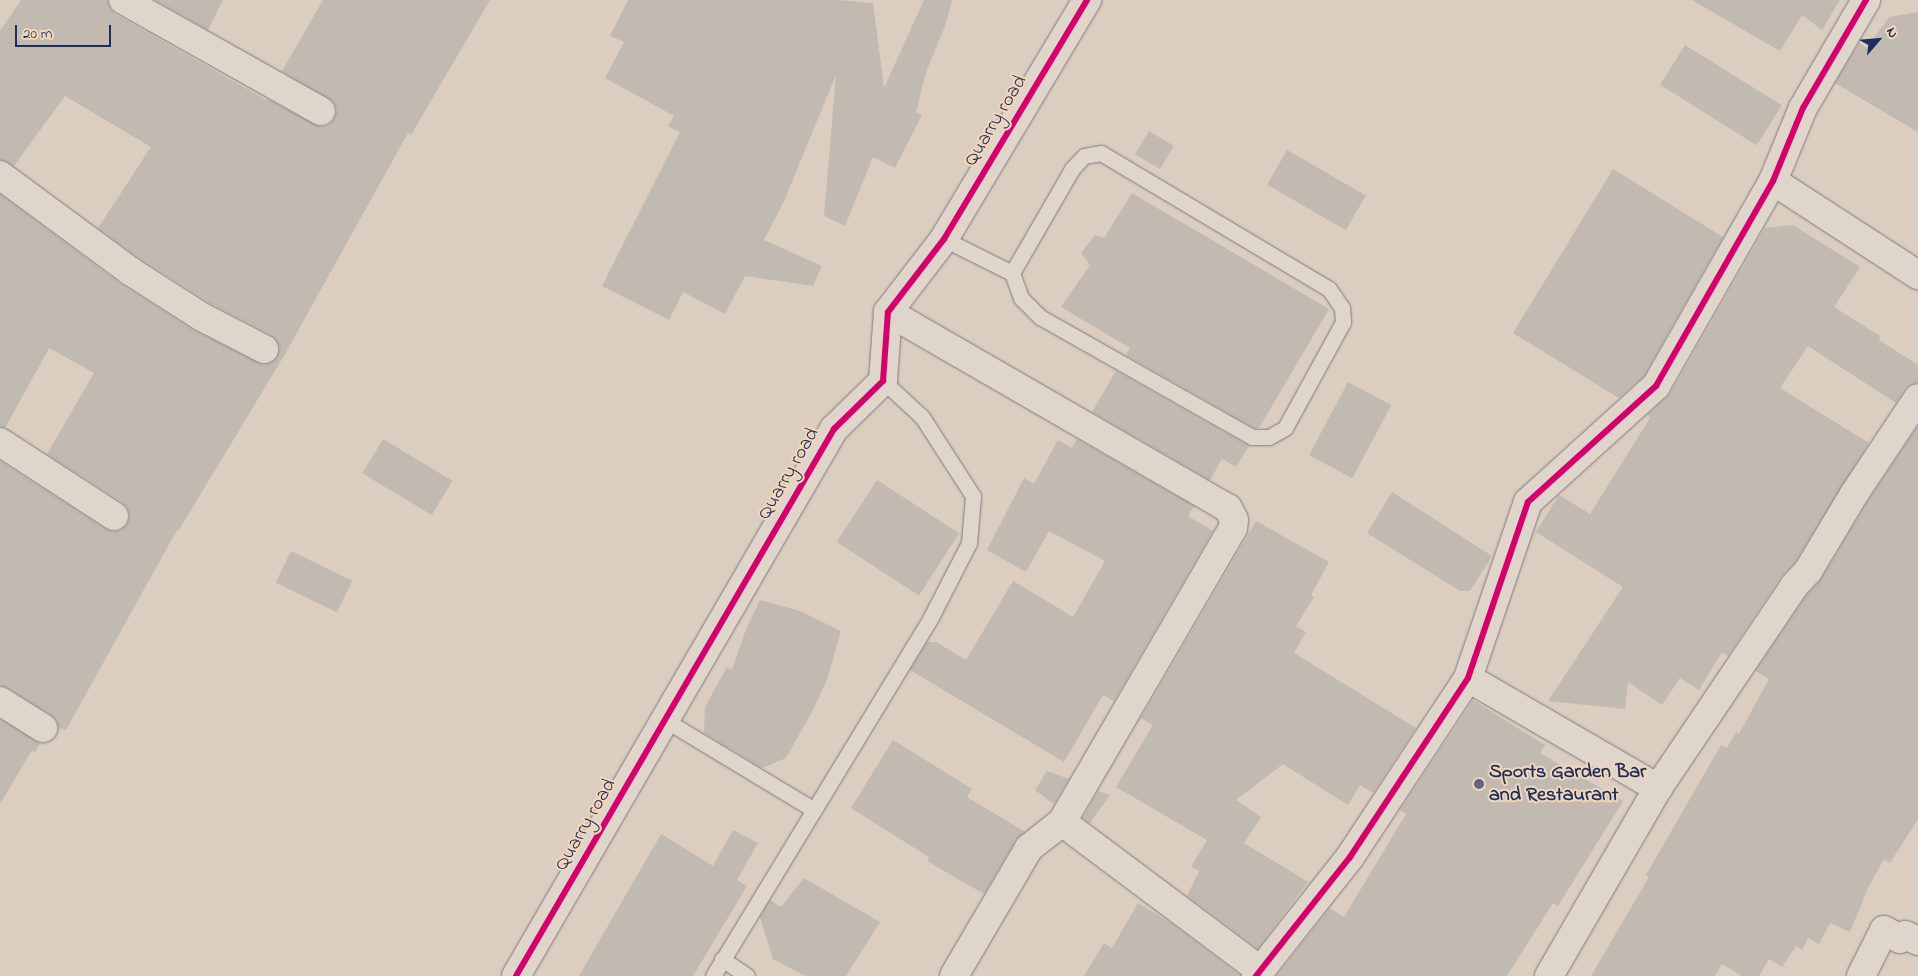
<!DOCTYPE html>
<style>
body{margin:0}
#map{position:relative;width:1918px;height:976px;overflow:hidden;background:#dbcdbf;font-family:"Indie Flower",sans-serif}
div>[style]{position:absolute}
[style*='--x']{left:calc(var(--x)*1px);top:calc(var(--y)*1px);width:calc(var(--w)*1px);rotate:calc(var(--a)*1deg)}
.building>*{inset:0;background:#c2b9b1;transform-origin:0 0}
.roads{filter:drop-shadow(0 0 1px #7e7b7e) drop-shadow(0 0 1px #7e7b7e)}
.service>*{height:15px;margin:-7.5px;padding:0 7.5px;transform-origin:7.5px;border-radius:7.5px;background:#dfd5ca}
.minor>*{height:28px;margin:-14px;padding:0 14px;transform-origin:14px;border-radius:14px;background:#dfd5ca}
.cycleway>*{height:6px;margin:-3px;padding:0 3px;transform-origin:3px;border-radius:3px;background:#d6006c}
.dots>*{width:14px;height:14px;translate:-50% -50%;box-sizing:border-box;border:2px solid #f3d6b9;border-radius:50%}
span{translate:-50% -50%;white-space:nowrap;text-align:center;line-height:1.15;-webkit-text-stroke:4px #f3d6b9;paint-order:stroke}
.street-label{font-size:20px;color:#1b2f5e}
.poi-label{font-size:20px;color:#1b2f5e;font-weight:700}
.left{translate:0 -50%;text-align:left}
.north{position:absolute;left:1853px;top:15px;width:50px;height:50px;-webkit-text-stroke:4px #f3d6b9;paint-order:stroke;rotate:63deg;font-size:14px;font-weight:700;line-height:20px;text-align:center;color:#1b2f5e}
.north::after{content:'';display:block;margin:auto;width:18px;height:22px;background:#1b2f5e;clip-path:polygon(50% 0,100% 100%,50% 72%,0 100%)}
.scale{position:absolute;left:15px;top:25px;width:96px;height:22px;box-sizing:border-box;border:2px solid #1b2f5e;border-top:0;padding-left:6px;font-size:15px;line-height:18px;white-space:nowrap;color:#1b2f5e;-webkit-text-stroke:4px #f3d6b9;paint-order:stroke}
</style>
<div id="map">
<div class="building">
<div style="clip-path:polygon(21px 0,107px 0,109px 8px,115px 14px,266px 100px,267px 99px,321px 127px,329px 125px,334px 119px,337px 110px,334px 103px,282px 71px,323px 0,490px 0,411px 135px,408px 133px,285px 354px,179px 530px,177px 530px,66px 730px,58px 728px,57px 720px,51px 715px,8px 688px,0 685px,0 461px,106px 529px,114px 532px,122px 530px,127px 524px,130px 516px,128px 508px,123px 503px,47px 454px,94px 373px,49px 348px,5px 428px,0 426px,0 194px,121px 284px,195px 331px,264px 365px,273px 362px,278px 356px,280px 348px,277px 340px,271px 335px,210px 303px,139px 258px,98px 228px,151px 147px,65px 96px,14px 166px,0 160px,0 31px)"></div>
<div style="clip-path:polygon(155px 0,223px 0,208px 30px)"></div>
<div style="clip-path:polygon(628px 0,838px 0,873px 3px,884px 88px,924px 0,952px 0,945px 26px,926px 72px,916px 112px,922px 115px,895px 168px,873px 157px,845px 226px,824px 216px,836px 75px,784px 201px,764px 240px,822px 266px,813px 286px,745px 276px,725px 314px,683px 292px,669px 320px,602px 286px,680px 132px,668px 126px,674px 116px,605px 78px,624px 42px,610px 36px)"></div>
<div style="clip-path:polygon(1692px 0,1840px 0,1822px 30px,1802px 15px,1780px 51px)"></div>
<div style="clip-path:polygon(1918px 12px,1918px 132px,1835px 83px,1859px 43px,1867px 48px,1889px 17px)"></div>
<div style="left:1685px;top:45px;width:114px;height:47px;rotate:32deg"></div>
<div style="left:1149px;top:131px;width:29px;height:27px;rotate:31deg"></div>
<div style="left:1287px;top:150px;width:91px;height:40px;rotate:30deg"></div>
<div style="clip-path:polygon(1613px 169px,1723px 237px,1644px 376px,1619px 398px,1513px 333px)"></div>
<div style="clip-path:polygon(1132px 193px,1329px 309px,1259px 428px,1254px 428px,1126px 355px,1130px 348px,1061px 307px,1090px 265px,1081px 253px,1095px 235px,1104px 238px)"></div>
<div style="clip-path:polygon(1793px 225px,1860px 267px,1834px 307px,1880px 336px,1879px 340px,1918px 365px,1918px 383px,1911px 384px,1905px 389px,1896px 403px,1808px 346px,1780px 388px,1869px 443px,1795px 562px,1781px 577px,1728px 656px,1722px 652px,1699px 690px,1680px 678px,1662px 705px,1628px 682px,1625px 709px,1548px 701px,1623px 587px,1536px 532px,1559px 495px,1590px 514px,1650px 418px,1647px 415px,1670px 394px,1765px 228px)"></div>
<div style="clip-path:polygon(1116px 371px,1249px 446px,1236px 467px,1222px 459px,1210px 480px,1092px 412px)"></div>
<div style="left:1348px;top:382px;width:49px;height:83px;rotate:28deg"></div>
<div style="clip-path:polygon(1918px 426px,1918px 819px,1890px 863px,1884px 859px,1868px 888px,1850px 932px,1830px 923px,1819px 944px,1808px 938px,1802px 950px,1796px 946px,1782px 967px,1769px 959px,1759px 976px,1742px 976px,1722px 964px,1715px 976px,1591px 976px,1649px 877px,1646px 875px,1721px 745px,1727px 748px,1736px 732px,1739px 734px,1769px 679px,1755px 671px,1806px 596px,1821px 579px,1867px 502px)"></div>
<div style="left:383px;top:439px;width:81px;height:40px;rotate:31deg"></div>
<div style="clip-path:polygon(1077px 439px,1194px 506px,1188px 516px,1213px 531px,1114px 701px,1103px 695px,1064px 762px,910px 670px,927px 642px,936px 642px,966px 660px,1013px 581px,1073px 617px,1105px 561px,1049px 531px,1026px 572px,987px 550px,1024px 478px,1034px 484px,1058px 440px,1072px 448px)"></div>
<div style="left:877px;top:480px;width:98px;height:74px;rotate:33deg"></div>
<div style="clip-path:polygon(1392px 492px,1492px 556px,1470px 591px,1460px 591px,1367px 533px)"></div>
<div style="clip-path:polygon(1256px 521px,1329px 562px,1311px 595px,1314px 597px,1296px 626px,1306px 632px,1294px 653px,1416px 728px,1373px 793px,1360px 785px,1348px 805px,1283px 764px,1236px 800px,1261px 817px,1244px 843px,1308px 882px,1258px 949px,1187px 896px,1199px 871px,1191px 867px,1207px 840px,1116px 787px,1153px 725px,1141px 718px)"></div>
<div style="left:291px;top:551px;width:68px;height:35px;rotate:26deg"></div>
<div style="clip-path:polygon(760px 600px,800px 611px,841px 631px,827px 680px,811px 714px,786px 758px,762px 768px,704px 733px,705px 707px,727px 667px,732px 670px,746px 629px)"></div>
<div style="clip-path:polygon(1473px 700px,1545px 745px,1540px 753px,1623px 801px,1558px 906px,1553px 903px,1507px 976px,1276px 976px,1330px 908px,1344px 917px,1406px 814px,1400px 810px)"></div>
<div style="clip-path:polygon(0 719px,40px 743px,35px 752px,32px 750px,0 804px)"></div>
<div style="clip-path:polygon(893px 740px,972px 789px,967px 797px,1025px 832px,1016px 840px,984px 894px,927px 861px,929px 857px,851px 808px)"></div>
<div style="clip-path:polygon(1047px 771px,1069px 779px,1054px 804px,1035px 790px)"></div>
<div style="clip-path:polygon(1098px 791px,1110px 795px,1090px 823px,1083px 818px)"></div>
<div style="clip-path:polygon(733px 830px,758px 843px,737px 880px,747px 886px,693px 976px,579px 976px,661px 834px,713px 866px)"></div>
<div style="clip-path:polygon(804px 878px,880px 922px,846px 976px,805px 976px,773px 959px,760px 917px,770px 900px,781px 907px)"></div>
<div style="clip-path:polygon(1138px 903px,1171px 923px,1241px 976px,1084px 976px,1104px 943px,1112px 948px)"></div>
</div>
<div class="roads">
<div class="service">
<div style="--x:944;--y:239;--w:76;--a:26.6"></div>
<div style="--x:1012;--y:273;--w:27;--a:70"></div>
<div style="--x:1021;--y:298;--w:27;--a:45"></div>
<div style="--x:1040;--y:317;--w:244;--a:29.5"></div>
<div style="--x:1252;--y:437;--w:17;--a:0"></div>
<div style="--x:1269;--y:437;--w:18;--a:-29"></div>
<div style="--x:1285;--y:428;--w:121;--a:-61.3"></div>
<div style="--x:1343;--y:322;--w:14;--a:-94"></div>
<div style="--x:1342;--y:308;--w:23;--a:-124"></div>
<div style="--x:1329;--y:289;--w:265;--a:-149.2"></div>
<div style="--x:1101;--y:153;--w:17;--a:170"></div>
<div style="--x:1084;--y:156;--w:18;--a:133"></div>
<div style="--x:1072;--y:169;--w:120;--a:120"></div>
<div style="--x:665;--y:720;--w:174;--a:31.1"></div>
<div style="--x:722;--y:959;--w:30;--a:34"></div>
<div style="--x:713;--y:976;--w:420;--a:-58.7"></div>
<div style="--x:931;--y:617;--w:83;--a:-62.8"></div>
<div style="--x:969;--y:543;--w:47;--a:-85.1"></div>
<div style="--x:973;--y:496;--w:94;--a:-122.8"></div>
<div style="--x:922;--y:417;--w:53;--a:-137.3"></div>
</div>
<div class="minor">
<div style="--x:123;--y:0;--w:227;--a:29.3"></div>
<div style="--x:0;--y:175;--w:162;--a:36.4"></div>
<div style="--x:130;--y:271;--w:85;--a:32.6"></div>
<div style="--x:202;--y:317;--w:70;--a:27.3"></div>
<div style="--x:1773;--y:181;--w:173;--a:33"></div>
<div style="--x:888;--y:312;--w:392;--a:30"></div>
<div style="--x:1228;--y:508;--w:13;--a:63"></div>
<div style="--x:1234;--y:520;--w:8;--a:97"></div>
<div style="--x:1233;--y:528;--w:340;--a:120.2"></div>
<div style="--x:1062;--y:822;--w:42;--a:141.8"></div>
<div style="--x:1029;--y:848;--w:148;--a:120.4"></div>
<div style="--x:0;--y:442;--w:136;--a:33"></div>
<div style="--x:1468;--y:678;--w:220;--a:30.1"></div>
<div style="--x:0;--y:701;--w:51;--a:32.1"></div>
<div style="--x:1062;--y:822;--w:247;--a:36.8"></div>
<div style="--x:516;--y:976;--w:633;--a:-59.83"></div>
<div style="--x:834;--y:429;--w:69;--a:-44.4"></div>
<div style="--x:883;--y:381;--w:69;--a:-85.9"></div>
<div style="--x:888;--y:312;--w:92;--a:-52.5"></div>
<div style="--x:944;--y:239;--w:279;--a:-59.1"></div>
<div style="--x:1256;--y:976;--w:152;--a:-51.7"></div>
<div style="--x:1350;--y:857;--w:214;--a:-56.6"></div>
<div style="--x:1468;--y:678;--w:186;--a:-71.2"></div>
<div style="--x:1528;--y:502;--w:173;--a:-42.2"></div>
<div style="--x:1656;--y:386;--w:236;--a:-60.3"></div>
<div style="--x:1773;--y:181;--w:79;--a:-67.7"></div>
<div style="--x:1803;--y:108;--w:125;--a:-59.7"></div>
<div style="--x:1549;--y:976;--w:217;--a:-59.9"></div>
<div style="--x:1658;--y:788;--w:244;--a:-56"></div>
<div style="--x:1794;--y:586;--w:21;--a:-47"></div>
<div style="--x:1808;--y:571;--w:90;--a:-59.1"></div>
<div style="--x:1854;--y:494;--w:115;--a:-56.3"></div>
<div style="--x:1861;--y:976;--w:51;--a:-63.4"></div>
<div style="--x:1884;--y:930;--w:18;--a:29"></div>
<div style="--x:1900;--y:939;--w:6;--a:-39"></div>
<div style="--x:1905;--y:935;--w:14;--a:25"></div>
</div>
</div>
<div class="cycleway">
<div style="--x:516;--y:976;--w:633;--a:-59.83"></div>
<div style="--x:834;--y:429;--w:69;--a:-44.4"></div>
<div style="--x:883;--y:381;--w:69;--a:-85.9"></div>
<div style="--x:888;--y:312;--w:92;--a:-52.5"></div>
<div style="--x:944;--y:239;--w:279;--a:-59.1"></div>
<div style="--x:1256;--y:976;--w:152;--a:-51.7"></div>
<div style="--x:1350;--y:857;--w:214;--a:-56.6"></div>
<div style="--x:1468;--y:678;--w:186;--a:-71.2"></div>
<div style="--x:1528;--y:502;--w:173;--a:-42.2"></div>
<div style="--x:1656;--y:386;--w:236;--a:-60.3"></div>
<div style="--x:1773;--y:181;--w:79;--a:-67.7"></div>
<div style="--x:1803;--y:108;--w:125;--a:-59.7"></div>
</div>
<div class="dots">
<div style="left:1479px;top:784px;background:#5e6680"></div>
</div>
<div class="street-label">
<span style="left:996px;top:121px;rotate:-59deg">Quarry road</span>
<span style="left:789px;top:474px;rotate:-60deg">Quarry road</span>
<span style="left:586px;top:825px;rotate:-60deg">Quarry road</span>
</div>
<div class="poi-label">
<span class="left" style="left:1489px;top:784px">Sports Garden Bar<br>and Restaurant</span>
</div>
<div class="north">N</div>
<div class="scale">20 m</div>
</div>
